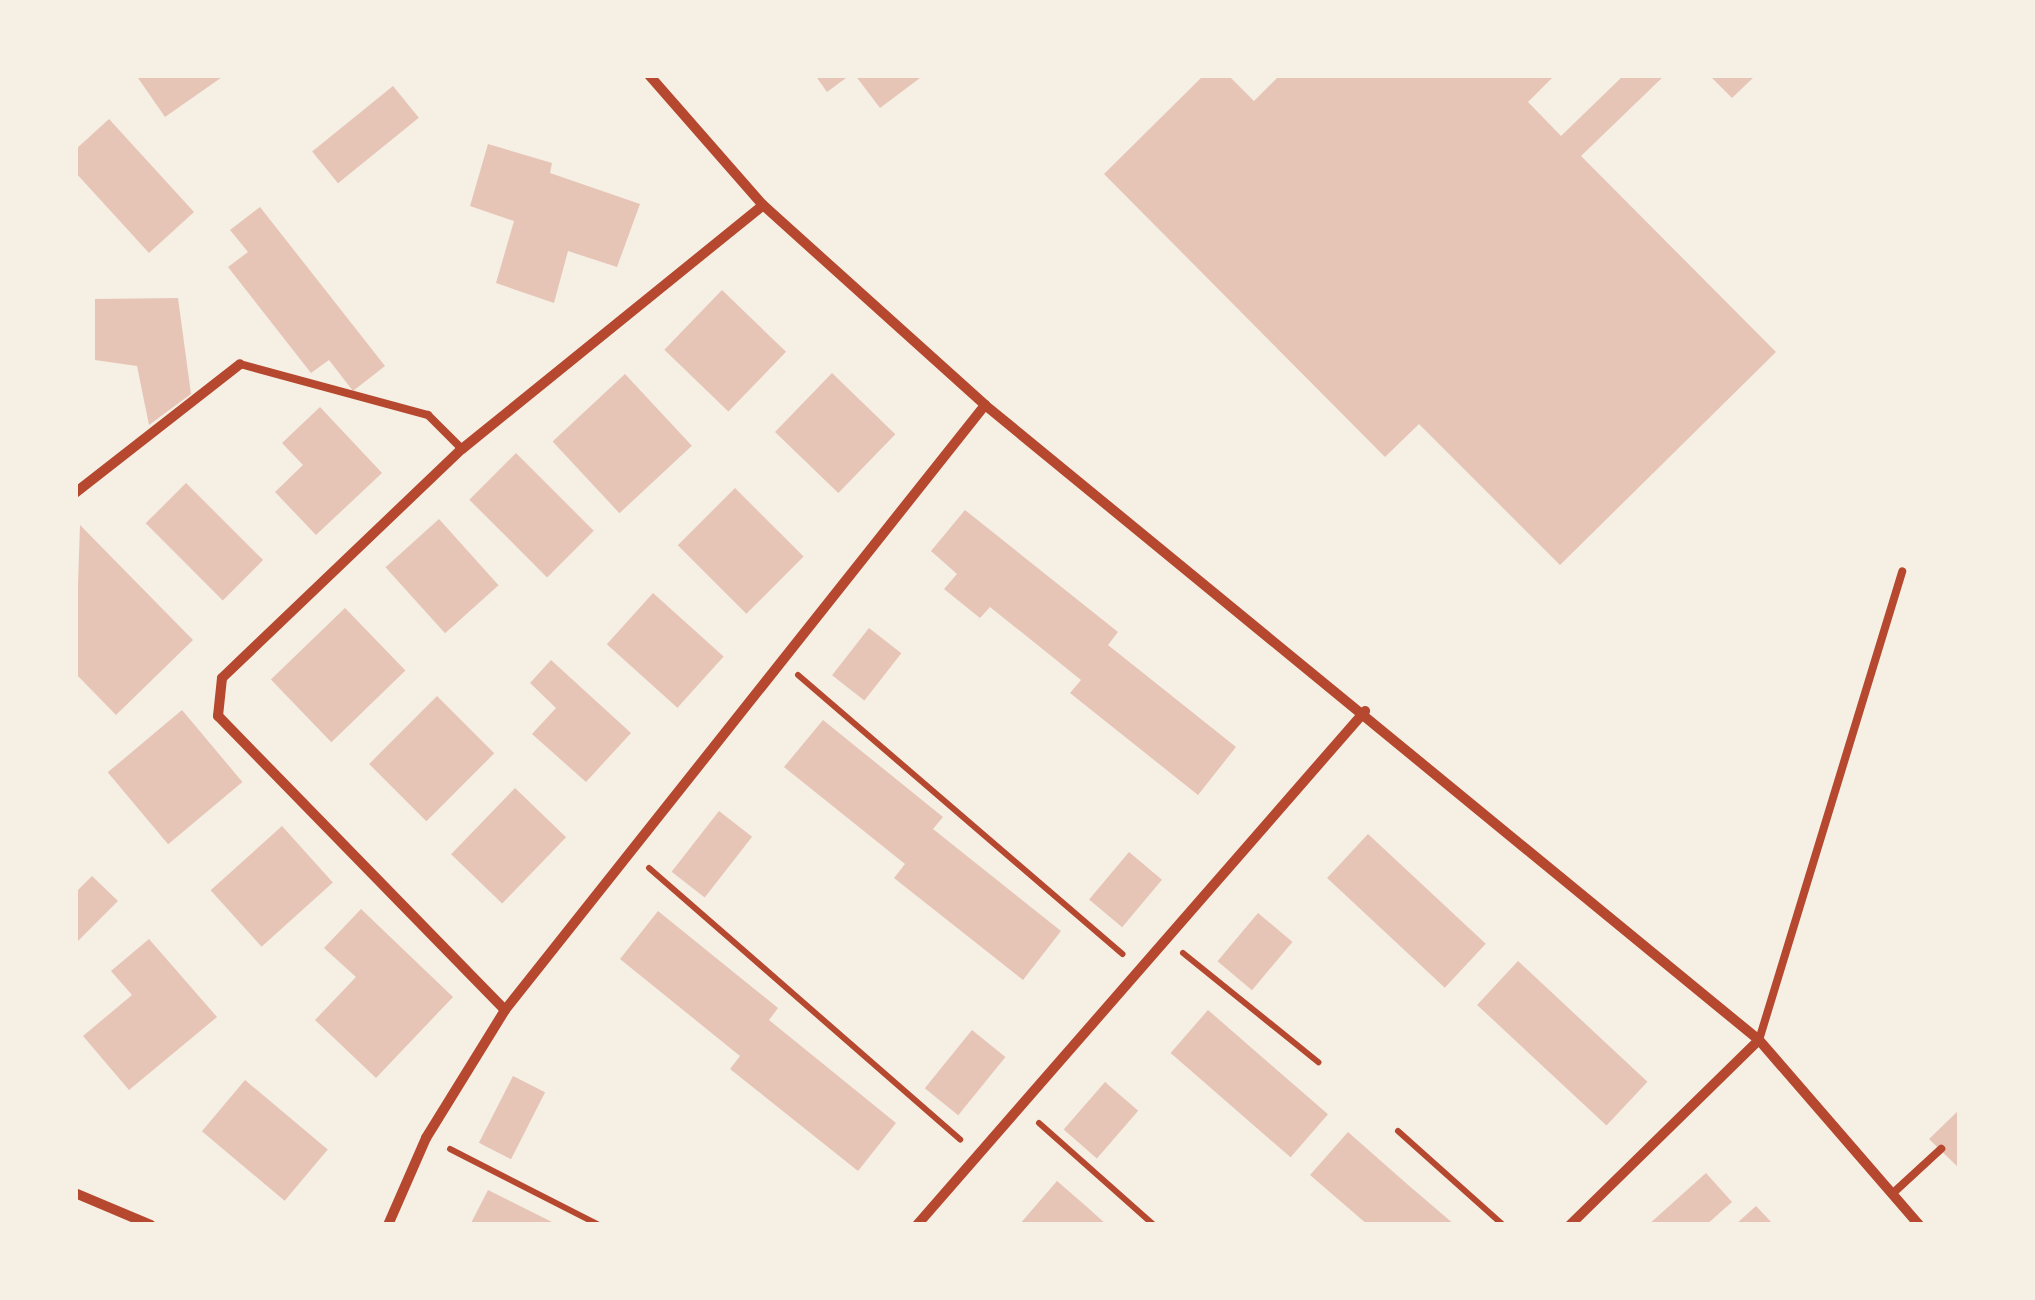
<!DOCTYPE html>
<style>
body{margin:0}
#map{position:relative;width:2035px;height:1300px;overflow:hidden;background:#f6efe4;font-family:"Work Sans",sans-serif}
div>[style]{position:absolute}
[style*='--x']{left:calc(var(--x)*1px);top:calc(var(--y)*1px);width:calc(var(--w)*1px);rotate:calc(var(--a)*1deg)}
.building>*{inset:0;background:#e6c5b7;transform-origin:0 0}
.path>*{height:6px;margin:-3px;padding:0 3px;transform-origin:3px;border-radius:3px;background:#b5482f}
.service>*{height:8px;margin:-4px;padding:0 4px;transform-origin:4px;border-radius:4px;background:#b5482f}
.minor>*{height:10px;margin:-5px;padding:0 5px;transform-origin:5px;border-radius:5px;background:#b5482f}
span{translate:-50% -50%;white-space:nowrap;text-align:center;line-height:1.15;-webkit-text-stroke:8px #f6efe4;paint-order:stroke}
.frame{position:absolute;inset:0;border:78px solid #f6efe4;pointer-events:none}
</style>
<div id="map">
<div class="building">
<div style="clip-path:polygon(136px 75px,225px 75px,165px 117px)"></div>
<div style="clip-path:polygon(815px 75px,850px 75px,827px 92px)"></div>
<div style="clip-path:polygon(855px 75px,924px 75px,880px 108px)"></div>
<div style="clip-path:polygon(1204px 75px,1228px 75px,1254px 101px,1280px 75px,1555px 75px,1528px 102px,1561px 136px,1624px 75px,1665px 75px,1581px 156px,1776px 352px,1560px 565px,1419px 424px,1385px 457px,1104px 174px)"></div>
<div style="clip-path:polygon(1709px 75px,1756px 75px,1732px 98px)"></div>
<div style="left:393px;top:86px;width:41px;height:104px;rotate:51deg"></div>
<div style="clip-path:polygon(109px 119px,194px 212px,149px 253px,75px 172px,75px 150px)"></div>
<div style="clip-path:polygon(488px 144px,552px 163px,550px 173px,640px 204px,617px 267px,568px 251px,554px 303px,496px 283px,514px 221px,470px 206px)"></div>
<div style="clip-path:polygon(260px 207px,385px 366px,353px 391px,329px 360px,311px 373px,228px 267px,248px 252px,230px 230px)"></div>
<div style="left:722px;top:290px;width:89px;height:83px;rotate:44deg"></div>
<div style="clip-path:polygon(178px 298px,191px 394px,149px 425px,137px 366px,95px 360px,95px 299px)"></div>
<div style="left:832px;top:373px;width:88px;height:82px;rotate:44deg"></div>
<div style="left:625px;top:374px;width:98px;height:99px;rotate:47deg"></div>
<div style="clip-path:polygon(320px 407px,382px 473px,316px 535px,275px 492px,303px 465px,282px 443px)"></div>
<div style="left:516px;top:453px;width:110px;height:66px;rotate:45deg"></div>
<div style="left:186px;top:483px;width:109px;height:57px;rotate:45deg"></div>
<div style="left:735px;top:488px;width:97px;height:81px;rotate:45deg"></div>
<div style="clip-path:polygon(965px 510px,1118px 632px,1108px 645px,1236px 747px,1198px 795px,1070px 693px,1081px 680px,1050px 655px,990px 607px,980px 618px,944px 589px,957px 574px,931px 551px)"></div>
<div style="left:439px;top:519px;width:89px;height:72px;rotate:48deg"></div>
<div style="clip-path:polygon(80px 525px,193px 640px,116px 715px,75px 673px)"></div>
<div style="left:653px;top:593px;width:95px;height:69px;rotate:42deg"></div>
<div style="left:345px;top:608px;width:87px;height:103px;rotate:46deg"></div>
<div style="left:869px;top:628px;width:41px;height:60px;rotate:38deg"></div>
<div style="clip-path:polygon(551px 660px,631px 733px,586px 782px,532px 734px,556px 708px,530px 683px)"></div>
<div style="left:437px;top:696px;width:81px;height:96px;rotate:45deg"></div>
<div style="left:182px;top:710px;width:94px;height:97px;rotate:50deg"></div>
<div style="clip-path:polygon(823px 720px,943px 817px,933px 829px,1061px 931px,1023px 980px,894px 878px,905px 864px,784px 767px)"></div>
<div style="left:515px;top:788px;width:71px;height:92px;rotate:44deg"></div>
<div style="left:719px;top:811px;width:42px;height:77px;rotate:38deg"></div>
<div style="left:282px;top:826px;width:76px;height:96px;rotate:48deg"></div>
<div style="left:1368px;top:834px;width:161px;height:60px;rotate:43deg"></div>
<div style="left:1129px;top:852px;width:43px;height:62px;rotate:40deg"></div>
<div style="clip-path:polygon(92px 876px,118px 901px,75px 944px,75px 893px)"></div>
<div style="clip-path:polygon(361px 909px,453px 997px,376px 1078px,315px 1020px,356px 977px,324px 948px)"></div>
<div style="clip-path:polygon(658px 911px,778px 1008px,769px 1020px,896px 1123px,858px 1171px,730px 1069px,740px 1056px,620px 959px)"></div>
<div style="left:1258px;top:913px;width:45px;height:63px;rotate:40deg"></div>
<div style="clip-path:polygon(149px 939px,217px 1017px,129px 1090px,83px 1036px,132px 995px,111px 971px)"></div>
<div style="left:1518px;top:961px;width:177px;height:60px;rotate:43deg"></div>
<div style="left:1208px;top:1010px;width:159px;height:57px;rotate:41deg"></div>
<div style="left:972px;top:1030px;width:43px;height:75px;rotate:39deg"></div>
<div style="left:513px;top:1076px;width:36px;height:75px;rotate:27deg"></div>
<div style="left:245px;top:1080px;width:108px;height:67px;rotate:40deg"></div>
<div style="left:1105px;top:1082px;width:44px;height:63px;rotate:41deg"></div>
<div style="clip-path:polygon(1960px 1109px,1960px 1169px,1929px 1139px)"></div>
<div style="clip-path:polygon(1348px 1132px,1407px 1184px,1455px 1225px,1368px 1225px,1310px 1175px)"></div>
<div style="clip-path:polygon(1706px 1173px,1732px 1202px,1706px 1225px,1648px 1225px)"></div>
<div style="clip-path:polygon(1057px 1181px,1087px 1207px,1107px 1225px,1019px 1225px)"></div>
<div style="clip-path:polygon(488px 1190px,558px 1225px,470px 1225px)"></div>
<div style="clip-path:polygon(1756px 1206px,1774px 1225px,1735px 1225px)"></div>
</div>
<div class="path">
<div style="--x:798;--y:675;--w:428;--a:40.7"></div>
<div style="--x:649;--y:868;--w:413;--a:41.1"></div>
<div style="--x:1183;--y:953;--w:174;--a:38.9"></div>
<div style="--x:1039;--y:1123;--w:154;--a:41.6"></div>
<div style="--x:1398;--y:1131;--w:141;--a:41.8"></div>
<div style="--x:450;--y:1149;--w:167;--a:27"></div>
</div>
<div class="service">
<div style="--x:240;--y:364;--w:195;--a:15.2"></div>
<div style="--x:428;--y:415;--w:48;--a:45"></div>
<div style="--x:1759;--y:1040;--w:490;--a:-73"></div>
<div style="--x:1892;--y:1194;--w:67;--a:-42.6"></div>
</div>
<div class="minor">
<div style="--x:649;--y:75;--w:173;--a:48.8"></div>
<div style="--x:763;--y:205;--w:299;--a:42"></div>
<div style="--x:985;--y:405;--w:1001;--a:39.37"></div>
<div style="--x:1759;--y:1040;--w:245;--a:49.1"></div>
<div style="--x:75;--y:493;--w:209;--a:-38"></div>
<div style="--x:505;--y:1010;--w:411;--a:-134.3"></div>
<div style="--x:218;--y:716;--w:38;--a:-84"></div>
<div style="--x:222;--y:678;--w:332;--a:-43.7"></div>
<div style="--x:462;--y:449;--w:387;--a:-39"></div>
<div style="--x:75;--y:1193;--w:82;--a:22.8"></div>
<div style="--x:388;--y:1225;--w:95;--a:-66.4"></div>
<div style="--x:426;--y:1138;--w:150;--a:-58.3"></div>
<div style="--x:505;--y:1010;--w:772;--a:-51.57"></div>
<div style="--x:917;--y:1225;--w:682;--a:-48.92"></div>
<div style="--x:1570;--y:1225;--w:264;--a:-44.4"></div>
</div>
<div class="frame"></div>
</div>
